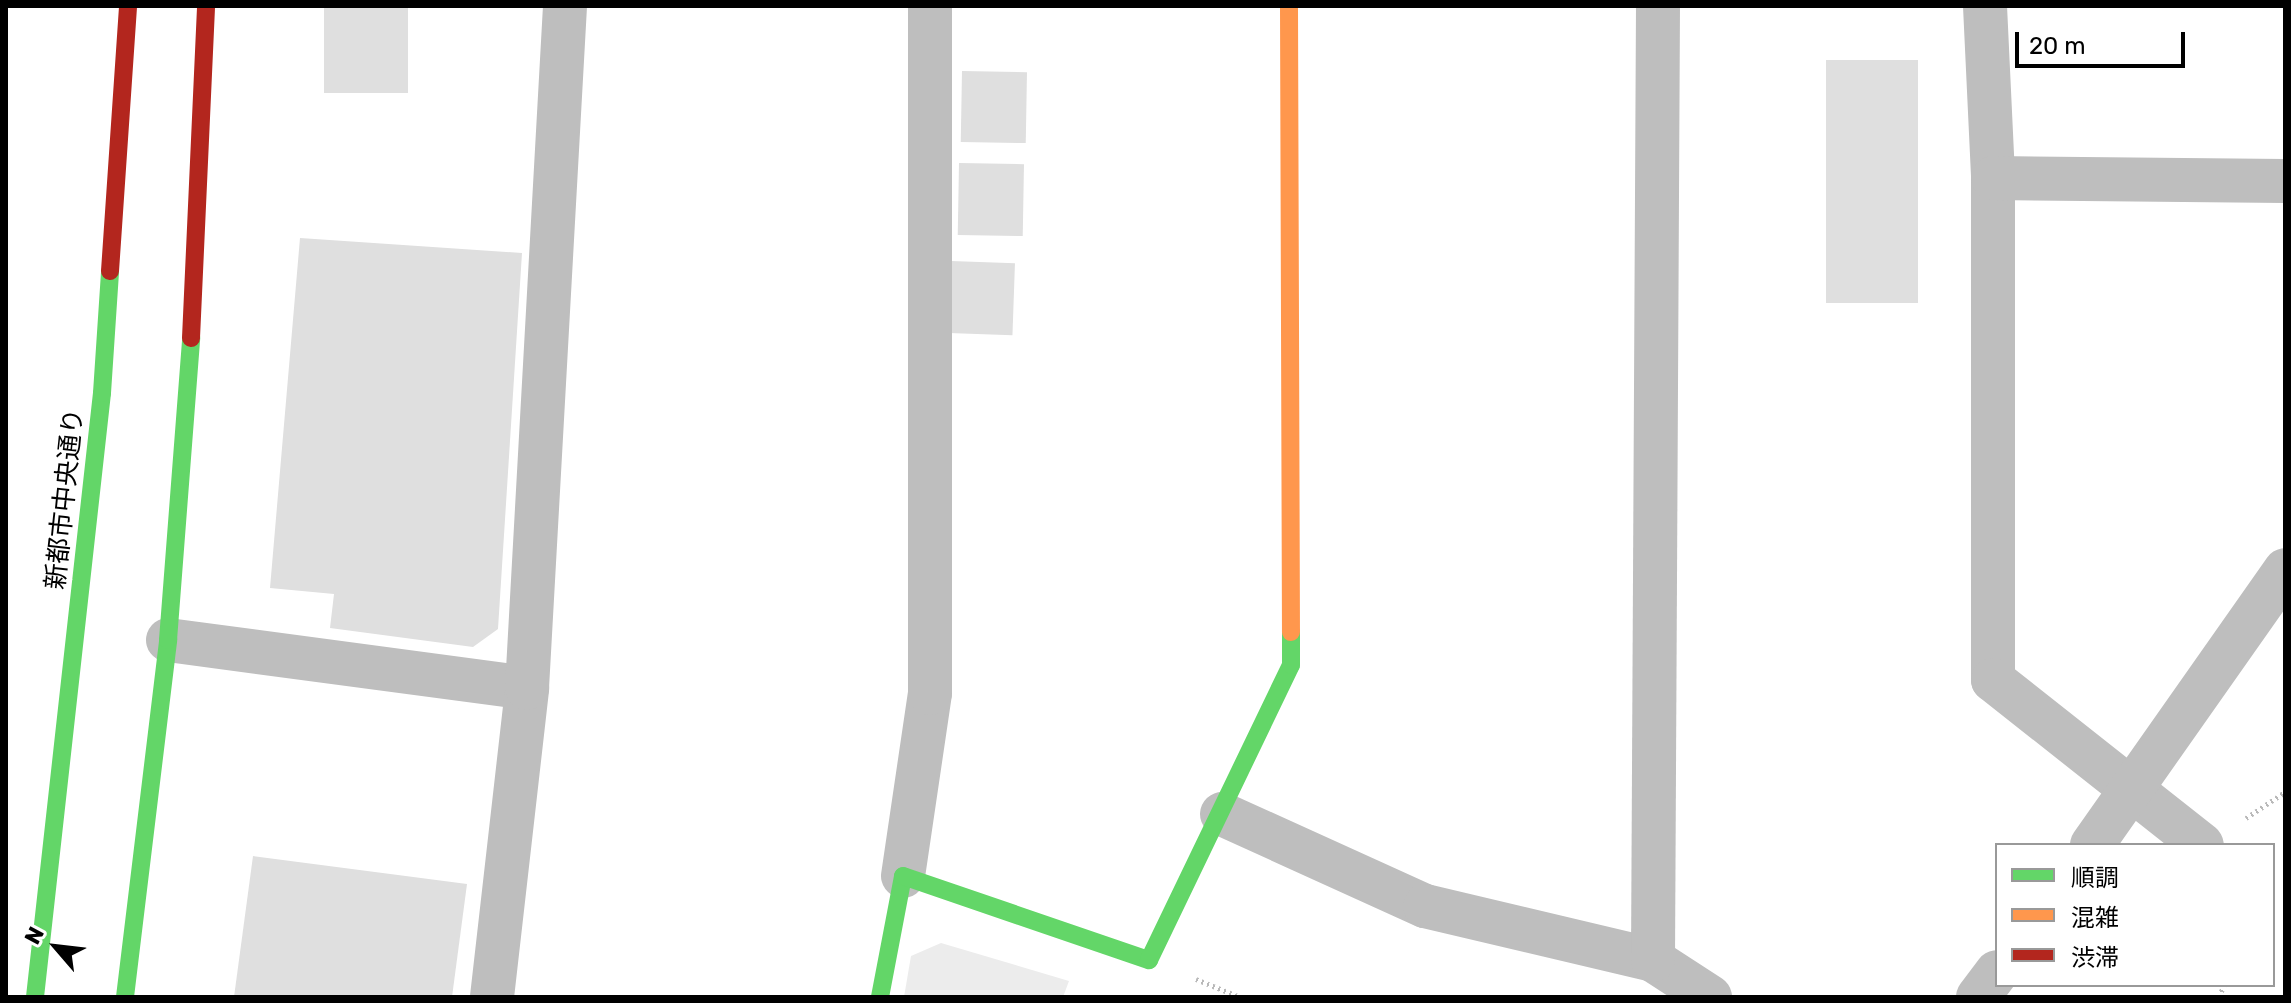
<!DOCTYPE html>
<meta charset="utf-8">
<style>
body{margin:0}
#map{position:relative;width:2291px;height:1003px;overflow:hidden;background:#fff;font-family:Rubik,"Noto Sans JP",sans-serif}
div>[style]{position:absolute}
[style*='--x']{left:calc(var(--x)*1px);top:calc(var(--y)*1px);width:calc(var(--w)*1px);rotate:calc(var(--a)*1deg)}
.green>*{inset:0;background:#ececec}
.building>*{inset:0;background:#dfdfdf;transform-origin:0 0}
.path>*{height:5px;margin-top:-2.5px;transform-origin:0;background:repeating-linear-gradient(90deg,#b9b9b9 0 2px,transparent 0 6px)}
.street>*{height:44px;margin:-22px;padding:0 22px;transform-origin:22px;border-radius:22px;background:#bebebe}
.fast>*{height:18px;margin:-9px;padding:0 9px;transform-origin:9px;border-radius:9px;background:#63d668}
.slow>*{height:18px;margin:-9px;padding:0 9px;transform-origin:9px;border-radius:9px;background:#ff974d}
.jam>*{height:18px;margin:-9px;padding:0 9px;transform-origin:9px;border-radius:9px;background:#b3261e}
span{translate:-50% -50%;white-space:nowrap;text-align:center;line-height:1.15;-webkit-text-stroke:7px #fff;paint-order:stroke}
.street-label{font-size:26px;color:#000}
.frame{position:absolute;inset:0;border:8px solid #000;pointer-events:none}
.legend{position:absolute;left:1995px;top:843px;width:280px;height:144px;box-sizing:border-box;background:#fff;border:2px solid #999;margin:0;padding:10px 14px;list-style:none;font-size:24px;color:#000}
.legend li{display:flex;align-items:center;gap:16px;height:40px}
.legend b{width:40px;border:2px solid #999}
.north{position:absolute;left:16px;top:907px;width:80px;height:80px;-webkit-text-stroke:6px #fff;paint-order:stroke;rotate:298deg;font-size:22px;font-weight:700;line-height:32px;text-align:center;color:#000}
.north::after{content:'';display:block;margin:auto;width:28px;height:36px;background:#000;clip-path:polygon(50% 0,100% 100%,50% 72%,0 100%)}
.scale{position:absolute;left:2015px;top:32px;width:170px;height:36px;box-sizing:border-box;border:4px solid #000;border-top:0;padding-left:10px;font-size:24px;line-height:28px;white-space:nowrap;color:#000;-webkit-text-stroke:6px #fff;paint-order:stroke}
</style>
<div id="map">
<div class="green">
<div style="clip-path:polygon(941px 943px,1069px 981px,1063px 997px,904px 997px,911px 956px)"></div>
</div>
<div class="building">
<div style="left:324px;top:6px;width:84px;height:87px"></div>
<div style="left:1918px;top:60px;width:243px;height:92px;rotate:90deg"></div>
<div style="left:962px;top:71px;width:65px;height:71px;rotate:1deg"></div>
<div style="left:959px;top:163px;width:65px;height:72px;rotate:1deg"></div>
<div style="clip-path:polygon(300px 238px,522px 253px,498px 629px,473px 647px,330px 628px,334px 594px,270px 588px)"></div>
<div style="left:951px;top:261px;width:64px;height:72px;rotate:2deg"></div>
<div style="clip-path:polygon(253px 856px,467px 884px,452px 997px,234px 997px)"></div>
</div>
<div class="path">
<div style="--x:2246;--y:818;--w:47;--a:-33.7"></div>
<div style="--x:1196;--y:979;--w:48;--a:22.2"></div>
<div style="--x:2219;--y:997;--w:13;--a:-67"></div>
</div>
<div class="street">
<div style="--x:1985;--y:6;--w:172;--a:87.3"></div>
<div style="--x:1993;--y:178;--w:502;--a:90"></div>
<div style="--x:1993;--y:680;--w:266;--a:38.3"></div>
<div style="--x:1993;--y:178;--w:292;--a:0.6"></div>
<div style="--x:168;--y:640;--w:362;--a:7.6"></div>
<div style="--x:1222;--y:814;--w:223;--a:24.4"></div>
<div style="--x:1425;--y:906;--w:234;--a:13.3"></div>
<div style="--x:1653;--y:960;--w:68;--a:33"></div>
<div style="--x:2092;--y:845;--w:336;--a:-54.9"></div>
<div style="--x:903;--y:876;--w:185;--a:-81.6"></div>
<div style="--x:930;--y:693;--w:687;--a:-90"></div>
<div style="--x:1653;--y:960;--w:954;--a:-89.7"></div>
<div style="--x:492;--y:997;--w:311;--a:-83.5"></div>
<div style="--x:527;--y:688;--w:683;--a:-86.81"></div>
<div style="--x:1978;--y:997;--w:31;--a:-53"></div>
</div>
<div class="fast">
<div style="--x:35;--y:997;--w:608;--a:-83.67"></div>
<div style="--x:102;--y:393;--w:122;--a:-86.2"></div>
<div style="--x:125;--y:997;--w:360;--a:-83.1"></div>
<div style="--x:168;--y:640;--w:303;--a:-85.6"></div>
<div style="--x:880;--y:997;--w:123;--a:-79.2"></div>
<div style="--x:903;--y:876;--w:260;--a:18.9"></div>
<div style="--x:1149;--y:960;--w:327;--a:-64.3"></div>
<div style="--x:1291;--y:665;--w:33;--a:-90"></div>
</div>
<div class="slow">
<div style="--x:1289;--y:6;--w:626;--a:89.82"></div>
</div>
<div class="jam">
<div style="--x:110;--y:271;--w:266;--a:-86.1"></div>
<div style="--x:191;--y:338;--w:332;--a:-87.4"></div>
</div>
<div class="street-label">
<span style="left:65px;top:499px;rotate:-84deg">新都市中央通り</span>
</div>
<div class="frame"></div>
<ul class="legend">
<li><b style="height:10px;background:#63d668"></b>順調</li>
<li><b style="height:10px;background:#ff974d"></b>混雑</li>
<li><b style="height:10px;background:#b3261e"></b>渋滞</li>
</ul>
<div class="north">N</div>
<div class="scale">20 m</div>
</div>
